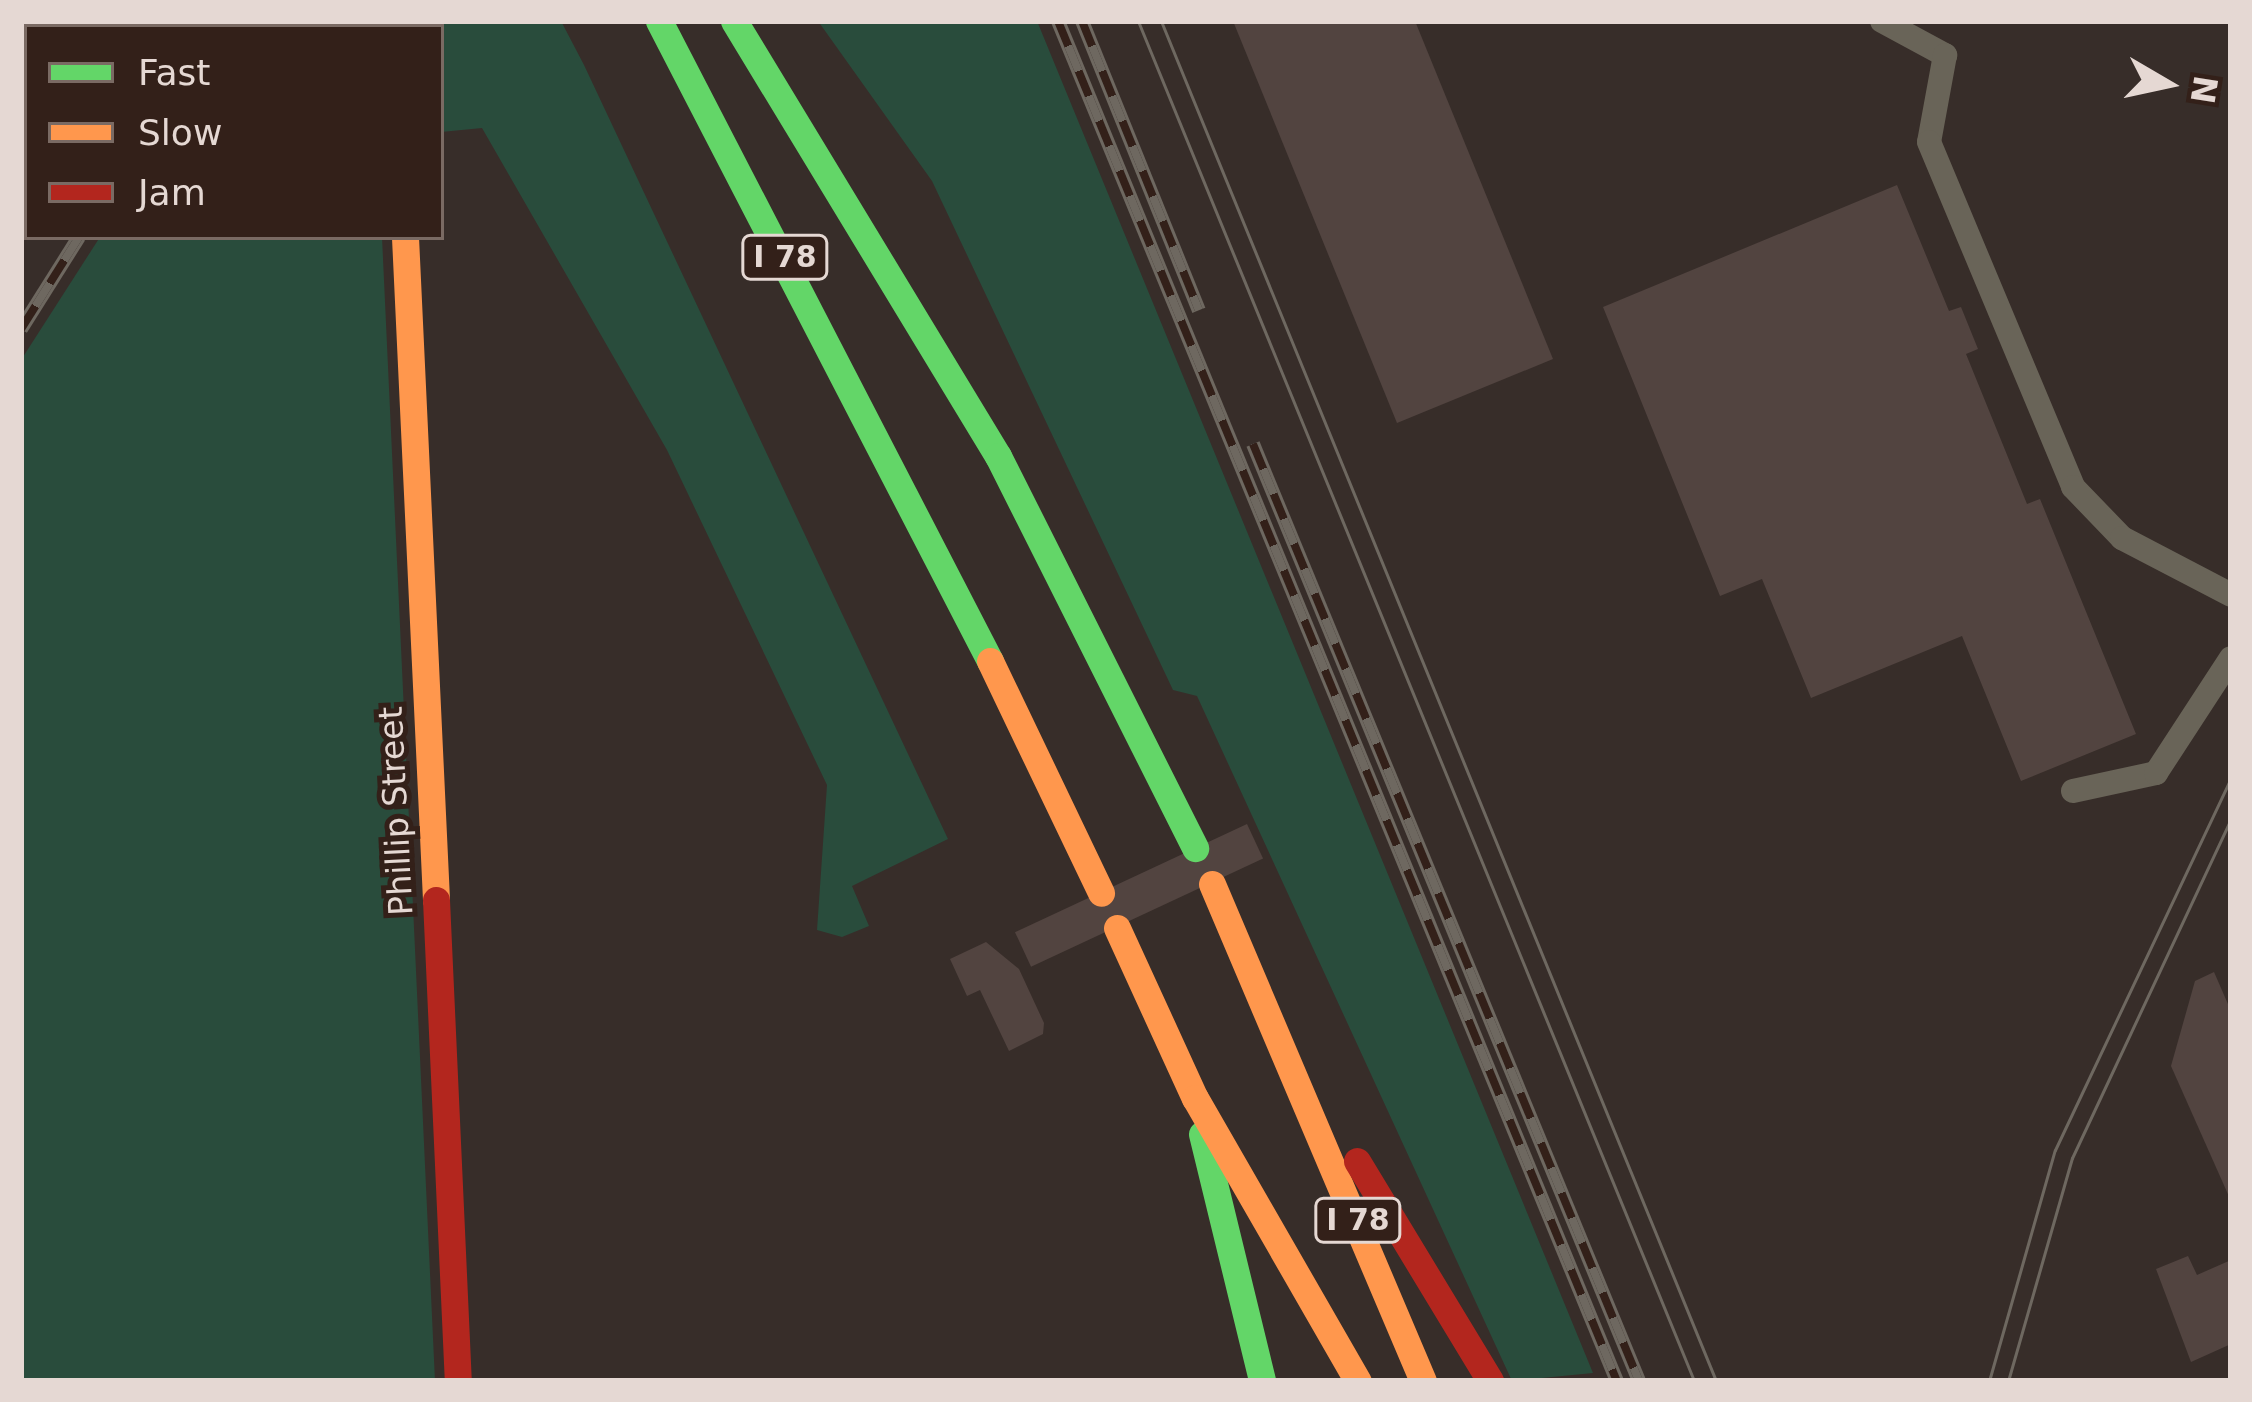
<!DOCTYPE html>
<style>
body{margin:0}
#map{position:relative;width:2252px;height:1402px;overflow:hidden;background:#372d29;font-family:"DejaVu Sans",sans-serif}
div>[style]{position:absolute}
[style*='--x']{left:calc(var(--x)*1px);top:calc(var(--y)*1px);width:calc(var(--w)*1px);rotate:calc(var(--a)*1deg)}
.green>*{inset:0;background:#294c3c}
.building>*{inset:0;background:#524440;transform-origin:0 0}
.street>*{height:24px;margin:-12px;padding:0 12px;transform-origin:12px;border-radius:12px;background:#696458}
.fast>*{height:27px;margin:-13.5px;padding:0 13.5px;transform-origin:13.5px;border-radius:13.5px;background:#63d668}
.slow>*{height:27px;margin:-13.5px;padding:0 13.5px;transform-origin:13.5px;border-radius:13.5px;background:#ff974d}
.jam>*{height:27px;margin:-13.5px;padding:0 13.5px;transform-origin:13.5px;border-radius:13.5px;background:#b3261e}
.tram>*{height:3px;margin:-1.5px;padding:0 1.5px;transform-origin:1.5px;border-radius:1.5px;background:#6e6860}
.rail>*{height:14px;margin-top:-7px;transform-origin:0;background:repeating-linear-gradient(90deg,#332019 0 27px,#6e6860 0 54px);box-sizing:border-box;border-block:3px solid #6e6860}
span{translate:-50% -50%;white-space:nowrap;text-align:center;line-height:1.15;-webkit-text-stroke:10px #332019;paint-order:stroke}
.shield-label span{padding:3px 9px;background:#332019;border:3px solid;border-radius:9px;-webkit-text-stroke-width:0}
.shield-label{font-size:30px;color:#e5d8d3;font-weight:700}
.street-label{font-size:33px;color:#e5d8d3}
.frame{position:absolute;inset:0;border:24px solid #e5d8d3;pointer-events:none}
.legend{position:absolute;left:24px;top:24px;width:420px;height:216px;box-sizing:border-box;background:#332019;border:3px solid #7a6a63;margin:0;padding:15px 21px;list-style:none;font-size:36px;color:#e5d8d3}
.legend li{display:flex;align-items:center;gap:24px;height:60px}
.legend b{width:60px;border:3px solid #7a6a63}
.north{position:absolute;left:2108px;top:24px;width:120px;height:120px;-webkit-text-stroke:9px #332019;paint-order:stroke;rotate:99deg;font-size:33px;font-weight:700;line-height:48px;text-align:center;color:#e5d8d3}
.north::after{content:'';display:block;margin:auto;width:42px;height:54px;background:#e5d8d3;clip-path:polygon(50% 0,100% 100%,50% 72%,0 100%)}
</style>
<div id="map">
<div class="green">
<div style="clip-path:polygon(393px 21px,561px 21px,584px 65px,948px 839px,852px 886px,869px 926px,842px 937px,817px 930px,827px 785px,667px 450px,482px 128px,441px 132px,441px 27px)"></div>
<div style="clip-path:polygon(818px 21px,1037px 21px,1593px 1373px,1512px 1381px,1197px 696px,1173px 690px,932px 181px)"></div>
<div style="clip-path:polygon(100px 237px,382px 237px,435px 1381px,21px 1381px,21px 360px)"></div>
</div>
<div class="building">
<div style="clip-path:polygon(1233px 21px,1415px 21px,1553px 359px,1397px 423px)"></div>
<div style="clip-path:polygon(1897px 185px,1949px 311px,1961px 307px,1978px 349px,1966px 354px,2027px 504px,2040px 499px,2136px 734px,2021px 781px,1962px 636px,1811px 698px,1762px 579px,1720px 596px,1603px 307px)"></div>
<div style="left:1247px;top:824px;width:38px;height:256px;rotate:65deg"></div>
<div style="clip-path:polygon(986px 942px,1019px 969px,1044px 1023px,1043px 1034px,1009px 1051px,980px 990px,967px 996px,950px 959px)"></div>
<div style="clip-path:polygon(2214px 972px,2231px 1011px,2231px 1201px,2171px 1066px,2195px 981px)"></div>
<div style="clip-path:polygon(2188px 1256px,2197px 1275px,2231px 1260px,2231px 1344px,2191px 1362px,2156px 1269px)"></div>
</div>
<div class="street">
<div style="--x:1882;--y:21;--w:72;--a:28.4"></div>
<div style="--x:1945;--y:55;--w:88;--a:100.4"></div>
<div style="--x:1929;--y:142;--w:374;--a:67.3"></div>
<div style="--x:2073;--y:487;--w:71;--a:46.1"></div>
<div style="--x:2122;--y:538;--w:123;--a:27.6"></div>
<div style="--x:42;--y:27;--w:8;--a:-50"></div>
<div style="--x:21;--y:53;--w:9;--a:-49"></div>
<div style="--x:2073;--y:791;--w:85;--a:-12.2"></div>
<div style="--x:2156;--y:773;--w:137;--a:-56.9"></div>
</div>
<div class="fast">
<div style="--x:371;--y:21;--w:6;--a:72"></div>
<div style="--x:659;--y:21;--w:721;--a:62.65"></div>
<div style="--x:734;--y:21;--w:509;--a:58.75"></div>
<div style="--x:998;--y:456;--w:439;--a:63.3"></div>
<div style="--x:1202;--y:1134;--w:254;--a:76.3"></div>
</div>
<div class="slow">
<div style="--x:405;--y:237;--w:664;--a:87.32"></div>
<div style="--x:990;--y:661;--w:257;--a:64.4"></div>
<div style="--x:1212;--y:884;--w:540;--a:67"></div>
<div style="--x:1117;--y:928;--w:187;--a:65.4"></div>
<div style="--x:1195;--y:1098;--w:327;--a:60.1"></div>
</div>
<div class="jam">
<div style="--x:436;--y:900;--w:482;--a:87.4"></div>
<div style="--x:1357;--y:1161;--w:257;--a:58.8"></div>
</div>
<div class="tram">
<div style="--x:1138;--y:21;--w:1469;--a:67.76"></div>
<div style="--x:1161;--y:21;--w:1469;--a:67.8"></div>
<div style="--x:1989;--y:1381;--w:240;--a:-74.1"></div>
<div style="--x:2055;--y:1150;--w:412;--a:-64.7"></div>
<div style="--x:2008;--y:1381;--w:232;--a:-74"></div>
<div style="--x:2072;--y:1158;--w:374;--a:-64.9"></div>
</div>
<div class="rail">
<div style="--x:1058;--y:21;--w:1470;--a:67.66"></div>
<div style="--x:1082;--y:21;--w:312;--a:68"></div>
<div style="--x:168;--y:27;--w:6;--a:-72"></div>
<div style="--x:21;--y:329;--w:109;--a:-57.8"></div>
<div style="--x:1253;--y:444;--w:1013;--a:67.61"></div>
</div>
<div class="shield-label">
<span style="left:785px;top:257px">I 78</span>
<span style="left:1358px;top:1220px">I 78</span>
</div>
<div class="street-label">
<span style="left:396px;top:811px;rotate:-93deg">Phillip Street</span>
</div>
<div class="frame"></div>
<ul class="legend">
<li><b style="height:15px;background:#63d668"></b>Fast</li>
<li><b style="height:15px;background:#ff974d"></b>Slow</li>
<li><b style="height:15px;background:#b3261e"></b>Jam</li>
</ul>
<div class="north">N</div>
</div>
